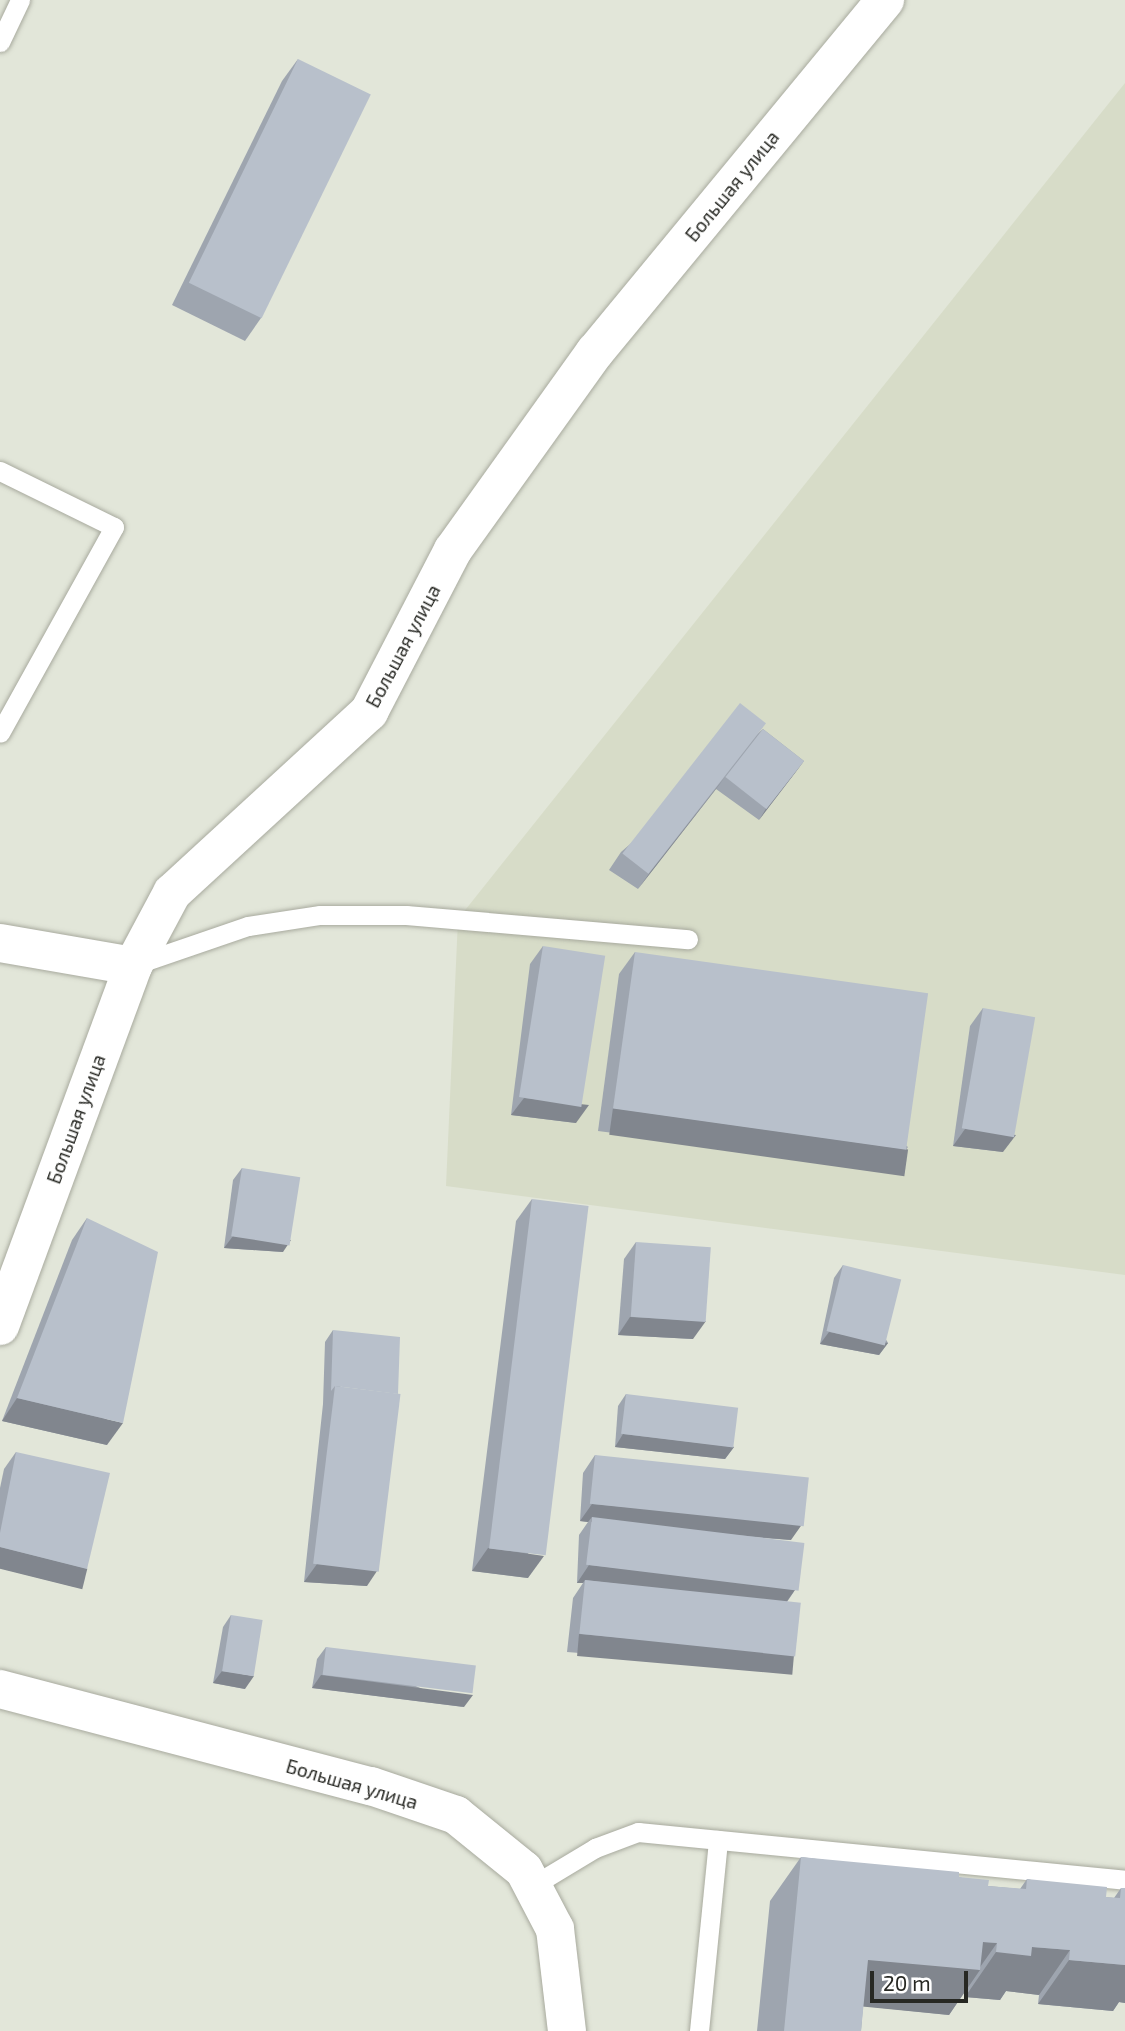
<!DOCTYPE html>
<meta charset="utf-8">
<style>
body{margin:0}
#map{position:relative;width:1125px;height:2031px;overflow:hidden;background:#e2e6d9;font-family:"Exo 2",sans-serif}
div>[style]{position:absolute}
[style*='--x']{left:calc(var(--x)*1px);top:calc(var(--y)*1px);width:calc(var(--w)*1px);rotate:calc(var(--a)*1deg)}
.built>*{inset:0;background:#d7dcc8}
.roads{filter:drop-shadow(0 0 2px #a8aa9e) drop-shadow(0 0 2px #a8aa9e)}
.service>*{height:19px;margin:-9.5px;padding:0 9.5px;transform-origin:9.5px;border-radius:9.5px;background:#fff}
.minor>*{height:38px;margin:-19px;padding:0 19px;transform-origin:19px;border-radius:19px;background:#fff}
.wall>*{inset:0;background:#9ea5af}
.shaded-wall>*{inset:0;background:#81868e;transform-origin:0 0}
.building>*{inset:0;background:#b8c0cb;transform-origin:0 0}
span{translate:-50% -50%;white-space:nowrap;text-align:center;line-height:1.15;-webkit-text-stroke:5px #fff;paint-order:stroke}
.street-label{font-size:19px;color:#272823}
.scale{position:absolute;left:870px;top:1971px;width:98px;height:32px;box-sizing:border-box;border:4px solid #272823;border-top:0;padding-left:9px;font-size:21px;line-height:24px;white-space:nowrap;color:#272823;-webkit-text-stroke:5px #fff;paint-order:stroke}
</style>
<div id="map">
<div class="built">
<div style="clip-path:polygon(1125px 83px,1125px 1275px,446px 1186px,458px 919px)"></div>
</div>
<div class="roads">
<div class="service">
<div style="--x:0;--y:42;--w:47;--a:-64.5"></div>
<div style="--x:0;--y:471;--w:127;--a:26.2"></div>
<div style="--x:114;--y:527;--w:235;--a:119"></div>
<div style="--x:137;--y:964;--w:117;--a:-18.9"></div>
<div style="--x:248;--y:926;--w:73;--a:-8.7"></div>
<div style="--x:320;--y:915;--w:86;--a:0"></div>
<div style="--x:406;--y:915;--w:283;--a:4.9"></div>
<div style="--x:532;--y:1886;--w:74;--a:-31.1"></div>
<div style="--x:595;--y:1848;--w:46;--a:-20.4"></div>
<div style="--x:638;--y:1832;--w:489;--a:5.6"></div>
<div style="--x:699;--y:2031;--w:192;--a:-84.3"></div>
</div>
<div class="minor">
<div style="--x:0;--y:943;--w:135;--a:9.8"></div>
<div style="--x:0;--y:1326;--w:384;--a:-69.7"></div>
<div style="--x:133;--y:966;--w:83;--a:-61.9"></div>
<div style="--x:172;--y:893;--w:268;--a:-42.6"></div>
<div style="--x:369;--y:712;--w:182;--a:-62.6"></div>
<div style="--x:453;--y:550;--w:244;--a:-54.4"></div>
<div style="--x:595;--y:352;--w:456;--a:-50.5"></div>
<div style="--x:0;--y:1689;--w:383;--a:14.7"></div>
<div style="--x:371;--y:1786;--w:90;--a:18.8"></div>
<div style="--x:456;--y:1815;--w:87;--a:39"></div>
<div style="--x:524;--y:1870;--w:67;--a:62.3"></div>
<div style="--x:555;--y:1929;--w:103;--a:83.3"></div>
</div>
</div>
<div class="wall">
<div style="clip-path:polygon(298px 59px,261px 318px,245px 341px,172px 305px,282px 81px)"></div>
<div style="clip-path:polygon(763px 729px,804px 761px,759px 820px,716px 789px,638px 889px,609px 870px,621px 852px)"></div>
<div style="clip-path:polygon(543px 946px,576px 1123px,511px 1115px,530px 964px)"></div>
<div style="clip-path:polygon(635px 952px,908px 1147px,892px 1169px,598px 1131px,619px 974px)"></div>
<div style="clip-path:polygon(983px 1008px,1003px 1152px,953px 1146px,970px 1026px)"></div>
<div style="clip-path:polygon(242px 1168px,283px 1252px,224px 1248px,233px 1180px)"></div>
<div style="clip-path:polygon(532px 1199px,528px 1578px,472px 1571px,516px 1221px)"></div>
<div style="clip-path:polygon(87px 1218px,107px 1445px,2px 1421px,72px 1240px)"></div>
<div style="clip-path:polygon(636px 1242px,693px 1339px,618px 1335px,624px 1259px)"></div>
<div style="clip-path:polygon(843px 1265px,888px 1343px,879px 1355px,820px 1344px,834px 1278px)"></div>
<div style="clip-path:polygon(333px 1330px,367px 1586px,304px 1582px,323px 1404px,325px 1342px)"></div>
<div style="clip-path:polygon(626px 1394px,734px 1447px,725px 1459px,615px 1447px,618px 1406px)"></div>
<div style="clip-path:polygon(16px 1452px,87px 1569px,75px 1587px,0 1568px,0 1488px,4px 1469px)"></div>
<div style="clip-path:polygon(595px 1455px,791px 1540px,749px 1537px,797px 1587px,787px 1602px,794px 1651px,781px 1669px,567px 1652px,573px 1598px,583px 1583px,577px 1583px,579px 1535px,588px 1522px,580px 1521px,583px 1473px)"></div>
<div style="clip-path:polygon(231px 1615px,245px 1689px,213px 1683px,223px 1627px)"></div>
<div style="clip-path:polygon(326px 1647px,464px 1707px,312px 1688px,317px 1659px)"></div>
<div style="clip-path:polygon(801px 1857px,959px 1877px,988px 1886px,1020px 1889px,1027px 1879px,1106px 1897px,1114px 1898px,1121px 1888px,1125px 1888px,1125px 2003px,1119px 2002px,1113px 2011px,1038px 2004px,1039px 1995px,1006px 1991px,1000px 2000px,965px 1997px,965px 1991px,949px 2015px,863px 2006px,861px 2031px,757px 2031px,770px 1901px)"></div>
</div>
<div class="shaded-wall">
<div style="clip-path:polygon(804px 761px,795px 773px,759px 820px,767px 807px)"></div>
<div style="clip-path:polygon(725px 777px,716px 789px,638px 889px,651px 871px)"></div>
<div style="clip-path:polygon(524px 1098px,589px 1105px,576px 1123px,511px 1115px)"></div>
<div style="left:613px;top:1108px;width:298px;height:27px;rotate:8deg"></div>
<div style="clip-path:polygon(965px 1129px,1016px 1135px,1003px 1152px,953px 1146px)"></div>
<div style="clip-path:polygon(233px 1236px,291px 1240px,283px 1252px,224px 1248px)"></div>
<div style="clip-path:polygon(630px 1317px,706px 1321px,693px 1339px,618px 1335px)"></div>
<div style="clip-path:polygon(829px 1332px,888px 1343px,879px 1355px,820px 1344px)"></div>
<div style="clip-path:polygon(17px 1398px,123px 1423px,107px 1445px,2px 1421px)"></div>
<div style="clip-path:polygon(623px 1434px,734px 1447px,725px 1459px,615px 1447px)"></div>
<div style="clip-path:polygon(592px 1504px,803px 1523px,791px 1540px,591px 1522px,592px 1517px,588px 1522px,580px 1521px)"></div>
<div style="left:0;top:1547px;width:90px;height:21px;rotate:14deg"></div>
<div style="clip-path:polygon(488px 1548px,544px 1556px,528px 1578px,472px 1571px)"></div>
<div style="clip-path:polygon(317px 1564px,379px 1568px,367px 1586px,304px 1582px)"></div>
<div style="clip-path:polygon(589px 1565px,797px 1587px,785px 1604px,585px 1580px,583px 1583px,577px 1583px)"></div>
<div style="left:579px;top:1634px;width:216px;height:22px;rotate:5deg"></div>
<div style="clip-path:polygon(222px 1671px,254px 1676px,245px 1689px,213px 1683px)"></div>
<div style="clip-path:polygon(321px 1675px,473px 1695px,464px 1707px,312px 1688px)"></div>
<div style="clip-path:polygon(983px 1942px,997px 1943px,978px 1970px,980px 1970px,949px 2015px,837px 2004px,868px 1960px)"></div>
<div style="clip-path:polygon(1032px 1947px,1070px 1950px,1039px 1995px,1006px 1991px,1000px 2000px,965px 1997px,996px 1952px)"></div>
<div style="clip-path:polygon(1069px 1960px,1125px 1965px,1125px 2003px,1119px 2002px,1113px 2011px,1038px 2004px)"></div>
</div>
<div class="building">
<div style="left:298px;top:59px;width:81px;height:249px;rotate:26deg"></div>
<div style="left:740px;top:703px;width:33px;height:191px;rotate:38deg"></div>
<div style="left:763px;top:729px;width:52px;height:61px;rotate:38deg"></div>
<div style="left:543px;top:946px;width:63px;height:153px;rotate:9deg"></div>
<div style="left:635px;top:952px;width:296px;height:158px;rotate:8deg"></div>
<div style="left:983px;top:1008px;width:53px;height:122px;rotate:10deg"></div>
<div style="left:242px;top:1168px;width:59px;height:69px;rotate:9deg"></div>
<div style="left:532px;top:1199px;width:57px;height:352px;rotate:7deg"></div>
<div style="clip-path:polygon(87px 1218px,158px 1252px,123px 1423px,17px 1398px)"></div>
<div style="left:636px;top:1242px;width:75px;height:75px;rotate:4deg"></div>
<div style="left:843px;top:1265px;width:60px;height:68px;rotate:14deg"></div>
<div style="clip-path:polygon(333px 1330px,400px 1337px,398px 1394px,335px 1386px,331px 1391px)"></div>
<div style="left:335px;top:1386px;width:66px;height:179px;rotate:7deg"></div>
<div style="left:626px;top:1394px;width:113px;height:40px;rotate:7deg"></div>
<div style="clip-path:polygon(16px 1452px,110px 1473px,87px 1569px,0 1547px,0 1533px)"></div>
<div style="left:595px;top:1455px;width:215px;height:49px;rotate:6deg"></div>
<div style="left:592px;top:1517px;width:214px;height:48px;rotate:7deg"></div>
<div style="left:585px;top:1580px;width:217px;height:54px;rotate:6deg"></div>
<div style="left:231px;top:1615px;width:32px;height:57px;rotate:9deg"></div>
<div style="left:326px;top:1647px;width:151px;height:28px;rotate:7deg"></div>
<div style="clip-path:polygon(801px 1857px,959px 1872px,959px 1877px,989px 1880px,988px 1886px,1026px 1889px,1027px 1879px,1107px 1887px,1106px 1897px,1120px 1898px,1121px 1888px,1125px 1888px,1125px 1965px,1069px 1960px,1070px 1950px,1032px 1947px,1031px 1956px,996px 1952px,997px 1943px,983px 1942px,980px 1970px,868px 1960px,861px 2031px,784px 2031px)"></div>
</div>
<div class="street-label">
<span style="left:732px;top:186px;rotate:-51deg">Большая улица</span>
<span style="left:403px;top:646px;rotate:-62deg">Большая улица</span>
<span style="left:76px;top:1119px;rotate:-70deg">Большая улица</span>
<span style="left:352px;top:1784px;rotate:16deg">Большая улица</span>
</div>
<div class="scale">20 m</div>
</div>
